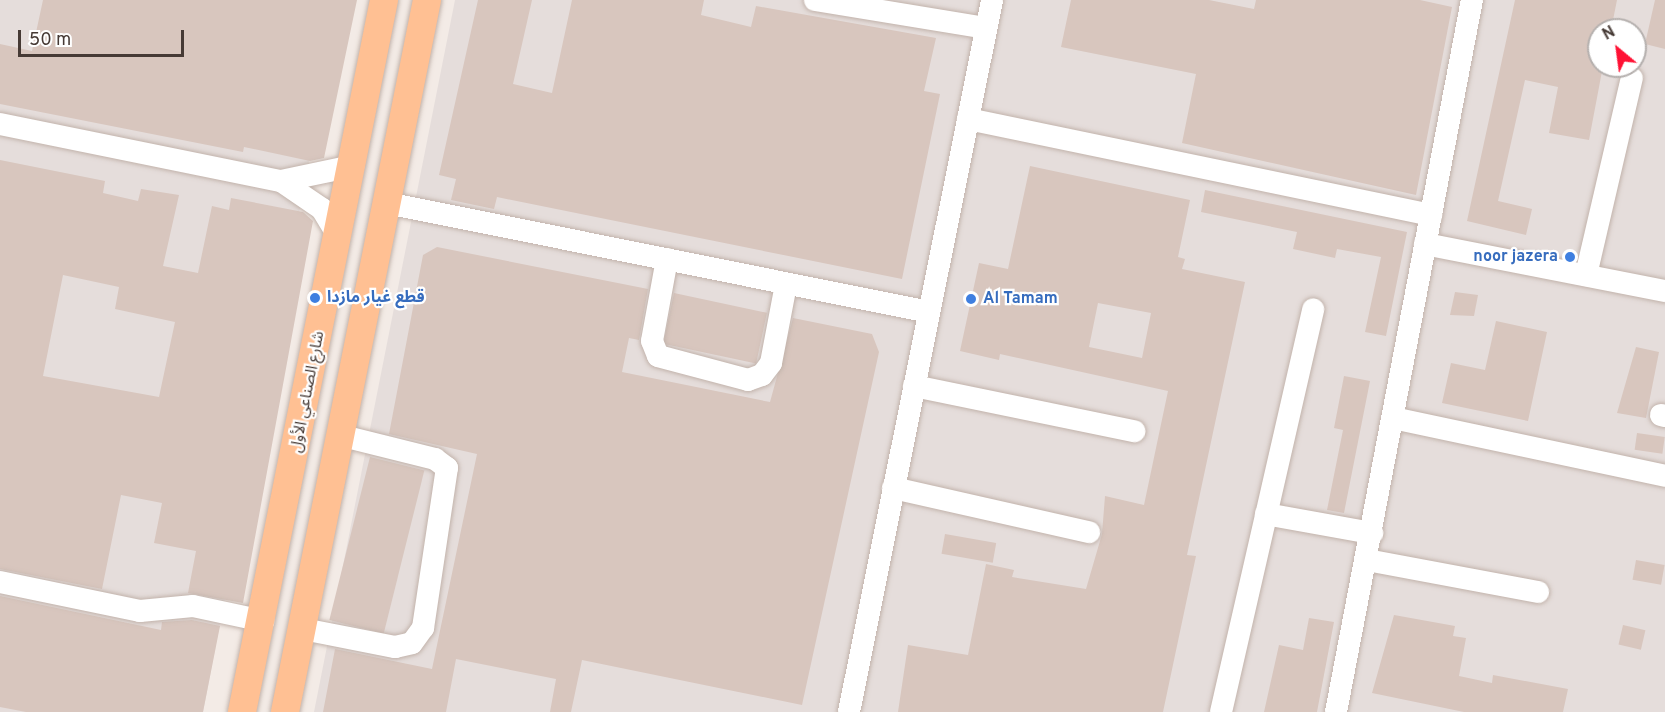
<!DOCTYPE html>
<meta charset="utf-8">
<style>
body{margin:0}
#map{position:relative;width:1665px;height:712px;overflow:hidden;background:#f3ebe6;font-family:Overpass,"Noto Sans Arabic",sans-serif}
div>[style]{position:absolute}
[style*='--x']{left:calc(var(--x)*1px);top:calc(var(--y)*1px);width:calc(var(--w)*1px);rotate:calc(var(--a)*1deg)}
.industrial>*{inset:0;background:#e5dddb}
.building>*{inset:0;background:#d8c6be;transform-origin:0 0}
.roads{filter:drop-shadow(0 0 2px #c2b3ab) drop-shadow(0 0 2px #c2b3ab)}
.minor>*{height:22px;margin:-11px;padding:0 11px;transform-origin:11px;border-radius:11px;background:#fff}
.major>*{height:28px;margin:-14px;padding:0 14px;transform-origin:14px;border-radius:14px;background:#ffc093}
.dots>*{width:16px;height:16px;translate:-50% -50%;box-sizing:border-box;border:3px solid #fff;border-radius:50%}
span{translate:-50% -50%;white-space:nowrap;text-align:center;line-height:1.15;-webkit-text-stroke:4.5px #fff;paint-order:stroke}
.shop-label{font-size:16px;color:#366cbe;font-weight:700}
.right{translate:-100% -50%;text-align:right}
.left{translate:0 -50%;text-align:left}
.street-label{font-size:16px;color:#463a35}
.north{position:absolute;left:1587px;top:18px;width:60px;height:60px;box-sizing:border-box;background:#fff;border:2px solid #b5b0ae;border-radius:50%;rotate:331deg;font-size:16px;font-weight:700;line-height:24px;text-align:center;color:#463a35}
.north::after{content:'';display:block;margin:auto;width:21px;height:27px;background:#ff1134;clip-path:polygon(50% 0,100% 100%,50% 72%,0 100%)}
.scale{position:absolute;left:18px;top:30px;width:166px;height:27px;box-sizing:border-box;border:3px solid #463a35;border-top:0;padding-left:8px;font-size:18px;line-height:21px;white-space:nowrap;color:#463a35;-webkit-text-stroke:4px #fff;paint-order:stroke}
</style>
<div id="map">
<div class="industrial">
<div style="clip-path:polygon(0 0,340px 0,203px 712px,0 712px)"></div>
<div style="clip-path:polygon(evenodd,455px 0,1665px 0,1665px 712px,314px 712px,455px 0,1599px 30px,1635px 30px,1635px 66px,1599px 66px,1599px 30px)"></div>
</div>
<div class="building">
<div style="clip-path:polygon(43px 0,357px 0,324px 158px,310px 161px,244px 147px,243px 152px,0 104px,0 44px,32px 51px)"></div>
<div style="clip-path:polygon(478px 0,532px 0,513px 84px,552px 93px,572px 0,704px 0,701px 15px,751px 27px,756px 6px,936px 38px,924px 91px,940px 94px,902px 279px,497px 197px,494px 209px,451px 200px,456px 179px,439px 175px)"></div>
<div style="clip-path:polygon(1071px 0,1209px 0,1254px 9px,1256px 0,1420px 0,1452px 7px,1416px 195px,1182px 143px,1196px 74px,1061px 47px)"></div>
<div style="clip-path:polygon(1515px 0,1617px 0,1611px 30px,1599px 30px,1603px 66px,1589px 140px,1549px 133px,1558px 87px,1525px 80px,1498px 201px,1532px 209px,1526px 235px,1467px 221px)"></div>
<div style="clip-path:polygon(1655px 0,1665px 0,1665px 49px,1645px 44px)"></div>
<div style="clip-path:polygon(evenodd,0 160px,105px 181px,103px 193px,138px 201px,141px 189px,179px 195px,163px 266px,198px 273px,212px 206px,229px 210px,231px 198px,303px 212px,313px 221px,243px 603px,188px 593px,196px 551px,154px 543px,162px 503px,121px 495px,102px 589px,0 569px,0 160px,63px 275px,119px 287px,115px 309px,175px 322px,159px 397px,43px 376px,63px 275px)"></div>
<div style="clip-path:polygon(evenodd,1030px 166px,1190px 200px,1178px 257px,1185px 259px,1182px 269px,1245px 282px,1187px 555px,1196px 556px,1163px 712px,898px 712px,908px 645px,968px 655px,986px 564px,1014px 570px,1012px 577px,1086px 589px,1102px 534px,1105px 496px,1144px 505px,1168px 391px,1000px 354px,999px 360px,960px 351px,979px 263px,1008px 269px,1030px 166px,1098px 303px,1151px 313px,1142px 358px,1089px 347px,1098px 303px)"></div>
<div style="clip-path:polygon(1205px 190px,1407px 232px,1386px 336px,1365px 332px,1381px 257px,1337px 249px,1335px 258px,1293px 249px,1297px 232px,1201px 212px)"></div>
<div style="clip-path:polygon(437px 247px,648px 289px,639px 340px,629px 338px,622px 372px,770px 402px,793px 318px,872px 334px,879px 352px,802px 705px,582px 660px,571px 712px,550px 712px,556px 679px,456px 659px,446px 712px,323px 712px,335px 649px,432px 669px,477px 454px,389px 434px,423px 255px)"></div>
<div style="clip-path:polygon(1455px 292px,1478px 295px,1474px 316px,1450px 315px)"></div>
<div style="left:674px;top:293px;width:95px;height:52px;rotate:12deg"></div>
<div style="clip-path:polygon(1496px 321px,1547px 332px,1528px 421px,1442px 403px,1451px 363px,1485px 370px)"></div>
<div style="clip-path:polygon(1636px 347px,1659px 352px,1646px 418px,1617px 413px)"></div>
<div style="clip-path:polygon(1344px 376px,1370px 381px,1344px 513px,1327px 510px,1343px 430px,1334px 428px)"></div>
<div style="left:1637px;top:433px;width:28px;height:17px;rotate:8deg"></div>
<div style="left:370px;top:457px;width:56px;height:168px;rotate:14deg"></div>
<div style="left:945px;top:534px;width:52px;height:20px;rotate:10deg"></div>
<div style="left:1636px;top:560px;width:29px;height:20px;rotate:10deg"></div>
<div style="clip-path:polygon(0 596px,161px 630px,162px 622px,192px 620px,220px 626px,203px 712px,26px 712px,0 707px)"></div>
<div style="clip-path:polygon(1394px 615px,1455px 626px,1453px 636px,1466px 638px,1459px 676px,1492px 683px,1493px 675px,1568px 689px,1563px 712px,1464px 712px,1372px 693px)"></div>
<div style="clip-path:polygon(1309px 618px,1334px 622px,1317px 712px,1264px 712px,1279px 645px,1303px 650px)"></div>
<div style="left:1623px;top:625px;width:23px;height:20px;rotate:13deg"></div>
</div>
<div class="roads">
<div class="minor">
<div style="--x:815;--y:0;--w:173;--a:9.3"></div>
<div style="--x:968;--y:119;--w:473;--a:11.7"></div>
<div style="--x:0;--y:124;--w:287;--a:11.5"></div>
<div style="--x:281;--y:181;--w:74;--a:-11.8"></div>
<div style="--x:281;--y:181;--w:50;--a:34.3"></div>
<div style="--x:322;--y:209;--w:31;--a:59"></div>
<div style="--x:387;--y:203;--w:553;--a:11.37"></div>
<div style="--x:1425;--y:244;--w:245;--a:11.1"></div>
<div style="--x:667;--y:259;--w:83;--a:100.4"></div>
<div style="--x:652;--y:341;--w:16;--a:68"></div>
<div style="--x:658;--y:356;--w:93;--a:14.9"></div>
<div style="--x:748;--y:380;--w:15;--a:-20"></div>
<div style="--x:762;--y:375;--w:15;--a:-53"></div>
<div style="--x:771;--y:363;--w:80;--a:-79.2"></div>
<div style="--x:1586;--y:275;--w:202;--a:-76.9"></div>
<div style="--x:914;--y:386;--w:225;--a:11.6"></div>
<div style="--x:1661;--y:415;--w:4;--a:14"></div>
<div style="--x:1393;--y:418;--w:278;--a:12"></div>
<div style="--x:893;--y:488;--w:201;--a:12.7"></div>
<div style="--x:1266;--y:514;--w:108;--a:10.2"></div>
<div style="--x:1367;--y:560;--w:174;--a:10.6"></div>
<div style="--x:0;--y:582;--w:143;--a:11.7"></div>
<div style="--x:140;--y:611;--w:53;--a:-5.4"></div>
<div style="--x:193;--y:606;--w:72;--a:12.1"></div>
<div style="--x:303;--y:629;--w:94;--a:11.1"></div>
<div style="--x:395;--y:647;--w:17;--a:-13"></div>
<div style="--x:412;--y:643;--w:19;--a:-54"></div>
<div style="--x:423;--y:628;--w:162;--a:-81.5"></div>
<div style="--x:447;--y:468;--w:15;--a:-143"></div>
<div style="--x:435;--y:459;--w:95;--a:-166"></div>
<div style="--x:849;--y:712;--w:726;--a:-78.64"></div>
<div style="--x:1221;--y:712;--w:413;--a:-77.1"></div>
<div style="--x:1336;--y:712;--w:725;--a:-79.19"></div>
</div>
<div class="major">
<div style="--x:242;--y:712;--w:726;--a:-78.72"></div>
<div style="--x:285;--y:712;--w:726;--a:-78.72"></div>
</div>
</div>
<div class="dots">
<div style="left:1570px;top:257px;background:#3f7fe0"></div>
<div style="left:315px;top:298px;background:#3f7fe0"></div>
<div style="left:971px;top:299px;background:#3f7fe0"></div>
</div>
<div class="shop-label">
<span class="right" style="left:1558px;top:257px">noor jazera</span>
<span class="left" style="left:327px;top:298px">قطع غيار مازدا</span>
<span class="left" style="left:983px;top:299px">Al Tamam</span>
</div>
<div class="street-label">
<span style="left:308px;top:392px;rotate:-79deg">شارع الصناعي الأول</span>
</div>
<div class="north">N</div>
<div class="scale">50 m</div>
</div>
